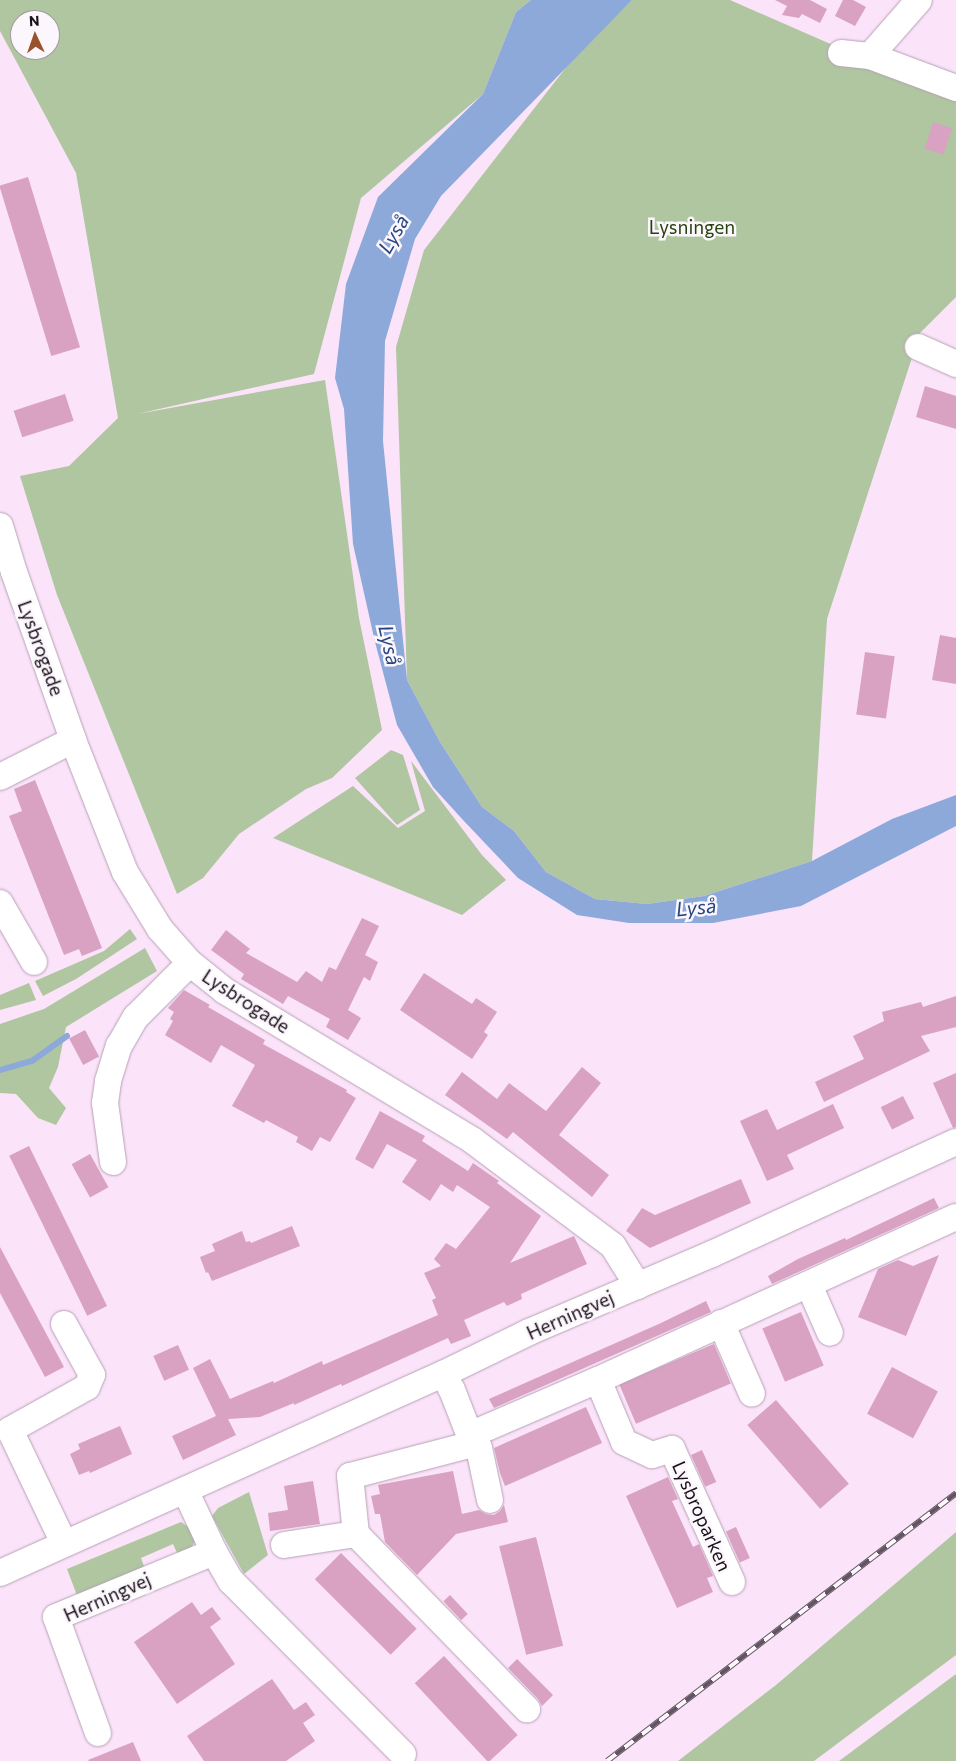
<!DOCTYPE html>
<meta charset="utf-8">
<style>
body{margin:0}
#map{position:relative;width:956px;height:1761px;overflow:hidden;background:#fbe3f9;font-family:Commissioner,sans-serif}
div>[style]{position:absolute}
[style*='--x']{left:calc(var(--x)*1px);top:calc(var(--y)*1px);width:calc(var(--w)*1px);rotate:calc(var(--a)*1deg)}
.green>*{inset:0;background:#afc6a0}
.water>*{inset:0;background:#8da9da}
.stream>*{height:6px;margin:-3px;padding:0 3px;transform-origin:3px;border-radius:3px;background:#8da9da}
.building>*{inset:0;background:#d9a2c2;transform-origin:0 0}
.roads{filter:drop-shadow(0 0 1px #b7a1b6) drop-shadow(0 0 1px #b7a1b6)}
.minor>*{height:26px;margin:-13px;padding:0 13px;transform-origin:13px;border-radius:13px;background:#fff}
.rail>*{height:5.5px;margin-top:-2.75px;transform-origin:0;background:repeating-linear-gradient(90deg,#fcf7fc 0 11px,#625561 0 22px);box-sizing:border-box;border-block:1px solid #625561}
span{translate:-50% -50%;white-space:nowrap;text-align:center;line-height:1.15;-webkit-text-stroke:5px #fcf7fc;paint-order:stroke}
.park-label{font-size:19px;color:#27430d}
.street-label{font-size:19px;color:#1a1219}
.water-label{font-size:20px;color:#244581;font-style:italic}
.north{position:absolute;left:10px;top:10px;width:50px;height:50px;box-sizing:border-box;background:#fcf7fc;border:1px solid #a29ba1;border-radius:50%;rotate:357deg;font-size:14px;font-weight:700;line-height:20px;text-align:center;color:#1a1219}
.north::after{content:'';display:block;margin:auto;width:18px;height:22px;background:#99522b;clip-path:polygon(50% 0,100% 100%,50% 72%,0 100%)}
</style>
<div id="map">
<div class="green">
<div style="clip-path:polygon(evenodd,0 0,531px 0,516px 12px,483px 94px,361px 198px,314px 374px,137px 414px,325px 380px,359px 618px,382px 730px,332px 778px,306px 789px,239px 834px,203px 878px,177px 894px,57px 595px,20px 476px,69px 466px,118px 418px,76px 173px,0 31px,0 0,20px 20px,50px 20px,50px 50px,20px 50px,20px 20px)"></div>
<div style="clip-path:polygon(632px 0,730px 0,956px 99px,956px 297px,920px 333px,827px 619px,812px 861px,704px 896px,647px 904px,595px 899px,546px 872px,514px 831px,482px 807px,440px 742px,407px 680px,396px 347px,424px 250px,575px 56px)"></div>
<div style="clip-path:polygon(391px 750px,403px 755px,420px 810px,397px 825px,355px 778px)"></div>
<div style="clip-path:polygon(411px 761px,482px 855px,506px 880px,462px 915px,273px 838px,353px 786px,398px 828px,425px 811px)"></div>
<div style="clip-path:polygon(130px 929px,137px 939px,76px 979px,43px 996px,35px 981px,104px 951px)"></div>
<div style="clip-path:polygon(145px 948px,157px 971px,66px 1027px,58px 1067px,49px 1088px,66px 1108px,56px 1125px,38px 1118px,16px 1094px,0 1093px,0 1024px,44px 1009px)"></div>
<div style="clip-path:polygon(29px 983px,36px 1000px,0 1010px,0 995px)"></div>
<div style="clip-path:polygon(249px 1492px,268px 1555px,244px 1574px,212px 1516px,218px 1508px)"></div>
<div style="clip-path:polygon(181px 1522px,196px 1532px,196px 1540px,188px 1552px,178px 1555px,173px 1544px,141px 1558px,145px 1569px,78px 1598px,67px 1569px)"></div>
<div style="clip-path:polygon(956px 1532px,956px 1655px,814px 1761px,678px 1761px,776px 1685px)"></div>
<div style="clip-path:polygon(956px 1674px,956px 1761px,839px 1761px)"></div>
</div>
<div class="water">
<div style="clip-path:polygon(531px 0,632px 0,441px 196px,415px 239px,385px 341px,383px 441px,407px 680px,440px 742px,482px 807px,514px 831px,546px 872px,595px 899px,647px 904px,704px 896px,812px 861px,892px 819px,956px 795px,956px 826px,801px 906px,713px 923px,629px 923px,577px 915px,518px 878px,463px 820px,433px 787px,397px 725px,375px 642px,353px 544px,344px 409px,335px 378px,346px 284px,378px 197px,483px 94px,516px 12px)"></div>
</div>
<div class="stream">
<div style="--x:0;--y:1070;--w:33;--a:-16"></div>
<div style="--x:32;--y:1061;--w:43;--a:-35.5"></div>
</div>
<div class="building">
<div style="clip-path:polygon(775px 0,810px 0,827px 9px,820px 23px,802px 14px,799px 18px,782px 15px,787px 6px)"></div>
<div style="clip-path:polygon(843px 0,853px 0,866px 7px,855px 26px,835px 16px)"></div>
<div style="left:933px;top:122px;width:20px;height:28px;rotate:18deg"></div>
<div style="left:28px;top:177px;width:178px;height:30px;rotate:73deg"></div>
<div style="clip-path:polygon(925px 386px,956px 396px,956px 429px,916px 417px)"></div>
<div style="left:65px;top:394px;width:28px;height:54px;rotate:72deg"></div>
<div style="clip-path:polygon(940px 635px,956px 638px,956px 684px,932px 680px)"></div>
<div style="left:865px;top:652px;width:30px;height:63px;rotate:8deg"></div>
<div style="clip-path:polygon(35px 780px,102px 948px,82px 956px,79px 949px,64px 955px,9px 816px,22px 811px,14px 789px)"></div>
<div style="clip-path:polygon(362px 918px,379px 926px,365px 955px,378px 962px,370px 981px,364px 977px,348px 1010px,361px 1018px,348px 1040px,326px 1027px,330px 1019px,288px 996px,283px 1004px,241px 979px,244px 974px,211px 950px,226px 930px,250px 949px,246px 953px,297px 982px,306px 971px,322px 982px,329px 967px,336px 970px)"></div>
<div style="clip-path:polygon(424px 973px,472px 1004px,476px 998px,497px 1012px,484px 1032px,488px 1035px,472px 1059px,400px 1010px)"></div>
<div style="clip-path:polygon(184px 990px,210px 1005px,208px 1007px,265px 1040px,263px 1044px,347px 1090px,346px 1092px,356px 1098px,330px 1142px,320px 1137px,312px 1151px,296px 1142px,298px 1137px,266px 1120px,264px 1123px,232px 1106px,255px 1065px,221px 1045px,211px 1063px,165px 1035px,173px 1021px,170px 1019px,174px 1012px,168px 1008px)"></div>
<div style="clip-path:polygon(956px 996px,956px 1027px,921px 1036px,930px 1051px,824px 1102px,815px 1082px,864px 1059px,853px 1036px,884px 1021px,882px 1012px,921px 1002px,923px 1007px)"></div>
<div style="left:85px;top:1030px;width:30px;height:18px;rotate:62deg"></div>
<div style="clip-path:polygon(582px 1067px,601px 1083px,559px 1135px,609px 1175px,592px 1197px,513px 1132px,507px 1139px,445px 1095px,462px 1072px,497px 1099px,509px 1083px,546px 1111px)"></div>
<div style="clip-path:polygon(956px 1073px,956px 1127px,953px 1128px,933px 1083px)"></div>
<div style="left:903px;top:1096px;width:25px;height:25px;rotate:63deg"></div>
<div style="clip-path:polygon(833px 1104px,844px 1128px,787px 1155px,794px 1169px,767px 1181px,740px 1121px,767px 1109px,777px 1130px)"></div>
<div style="clip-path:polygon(380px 1111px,425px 1136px,422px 1141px,468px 1171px,473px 1163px,499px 1181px,497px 1183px,541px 1216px,510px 1263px,574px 1236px,587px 1264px,521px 1294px,522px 1299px,507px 1306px,504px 1302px,464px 1320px,471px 1336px,451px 1344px,448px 1338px,342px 1386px,341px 1384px,294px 1405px,294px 1403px,260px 1417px,228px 1419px,236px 1435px,183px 1460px,172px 1436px,216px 1416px,193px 1368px,210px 1359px,230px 1399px,273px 1381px,274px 1383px,322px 1361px,323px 1365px,438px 1315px,432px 1300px,436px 1298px,424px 1273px,441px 1266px,434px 1259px,446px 1243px,456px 1249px,490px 1207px,457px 1185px,453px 1192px,441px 1184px,430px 1201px,402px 1182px,417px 1160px,387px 1144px,373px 1169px,355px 1159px)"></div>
<div style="left:29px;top:1146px;width:178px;height:22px;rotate:64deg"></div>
<div style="left:90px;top:1154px;width:38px;height:21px;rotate:61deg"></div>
<div style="clip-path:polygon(741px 1179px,751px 1203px,650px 1248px,626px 1231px,642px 1208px,655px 1215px)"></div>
<div style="clip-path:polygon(934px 1198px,939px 1208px,772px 1284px,768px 1276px,798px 1259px,845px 1238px,846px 1240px)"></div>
<div style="clip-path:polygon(292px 1226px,300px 1246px,212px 1281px,208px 1272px,206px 1273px,200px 1257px,215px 1251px,212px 1244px,242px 1231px,246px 1242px,250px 1241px,251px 1243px)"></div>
<div style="clip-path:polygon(0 1247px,64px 1367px,45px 1377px,0 1293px)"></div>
<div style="clip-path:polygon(939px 1255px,906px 1336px,858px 1317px,878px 1269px,898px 1260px,913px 1266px)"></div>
<div style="clip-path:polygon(706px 1301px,711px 1312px,494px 1408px,489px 1399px,661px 1323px)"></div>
<div style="left:801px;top:1312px;width:58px;height:42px;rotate:67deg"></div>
<div style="left:714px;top:1344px;width:43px;height:103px;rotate:67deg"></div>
<div style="left:178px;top:1345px;width:27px;height:27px;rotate:66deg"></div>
<div style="left:892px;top:1367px;width:52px;height:53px;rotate:28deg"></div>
<div style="left:776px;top:1400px;width:111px;height:38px;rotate:49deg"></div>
<div style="clip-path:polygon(586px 1407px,602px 1443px,505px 1486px,500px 1473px,494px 1448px)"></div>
<div style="clip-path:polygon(120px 1426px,132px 1454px,90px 1473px,89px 1471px,79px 1475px,70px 1454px,80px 1449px,78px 1444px)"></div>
<div style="left:702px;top:1450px;width:35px;height:12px;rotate:66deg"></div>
<div style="clip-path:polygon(453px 1471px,462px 1514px,479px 1510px,486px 1514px,494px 1515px,500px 1511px,504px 1505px,508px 1522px,456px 1534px,417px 1575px,385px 1542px,380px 1514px,375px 1514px,371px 1496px,380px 1494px,378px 1485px)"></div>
<div style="clip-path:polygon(668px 1477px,678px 1499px,672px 1501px,693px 1547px,699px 1544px,713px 1576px,707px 1578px,713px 1592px,677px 1608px,626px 1496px)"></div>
<div style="clip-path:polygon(313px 1481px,320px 1524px,270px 1531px,268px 1513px,288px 1510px,284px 1486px)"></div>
<div style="left:736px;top:1527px;width:34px;height:11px;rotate:66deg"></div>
<div style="left:536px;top:1537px;width:112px;height:38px;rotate:76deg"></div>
<div style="left:341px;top:1553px;width:107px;height:37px;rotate:45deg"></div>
<div style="left:450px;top:1595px;width:26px;height:9px;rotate:47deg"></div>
<div style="clip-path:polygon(192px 1602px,201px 1615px,212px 1607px,221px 1619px,210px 1627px,235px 1664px,177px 1704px,134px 1642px)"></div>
<div style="left:444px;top:1656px;width:108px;height:40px;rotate:47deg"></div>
<div style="clip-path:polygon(517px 1659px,553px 1695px,542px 1706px,538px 1699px,508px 1668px)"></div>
<div style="clip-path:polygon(272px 1679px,294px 1710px,306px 1702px,315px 1715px,303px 1723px,315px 1741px,286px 1761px,204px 1761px,187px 1736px)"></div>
<div style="clip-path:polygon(133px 1742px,141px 1761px,89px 1761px,88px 1760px)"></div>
</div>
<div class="roads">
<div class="minor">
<div style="--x:841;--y:53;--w:29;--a:6"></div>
<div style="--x:870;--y:56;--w:92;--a:20.4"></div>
<div style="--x:870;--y:56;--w:74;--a:-48.8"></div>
<div style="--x:918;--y:347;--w:42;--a:24.1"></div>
<div style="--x:0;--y:526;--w:48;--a:73.1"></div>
<div style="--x:14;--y:572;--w:178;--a:70.6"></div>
<div style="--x:73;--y:740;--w:142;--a:68.5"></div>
<div style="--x:125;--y:872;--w:67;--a:58.4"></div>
<div style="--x:160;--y:929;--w:45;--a:48.6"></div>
<div style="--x:190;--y:963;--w:45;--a:38.7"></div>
<div style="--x:225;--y:991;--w:288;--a:31.1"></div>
<div style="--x:472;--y:1140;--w:176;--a:36.9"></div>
<div style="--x:613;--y:1246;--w:47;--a:58"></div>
<div style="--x:0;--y:777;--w:82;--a:-26.9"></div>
<div style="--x:0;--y:903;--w:68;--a:60"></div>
<div style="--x:113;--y:1162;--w:60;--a:-97.7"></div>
<div style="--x:105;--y:1103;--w:22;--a:-82"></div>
<div style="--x:108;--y:1081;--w:37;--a:-73"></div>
<div style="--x:119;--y:1046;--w:34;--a:-60"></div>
<div style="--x:136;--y:1017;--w:76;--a:-45"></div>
<div style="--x:809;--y:1285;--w:52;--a:66.4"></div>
<div style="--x:721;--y:1323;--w:77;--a:66.4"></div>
<div style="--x:64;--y:1324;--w:58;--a:61.2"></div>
<div style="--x:92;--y:1375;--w:13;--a:113"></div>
<div style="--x:87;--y:1387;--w:88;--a:150.8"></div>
<div style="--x:10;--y:1430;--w:125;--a:64.5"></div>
<div style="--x:443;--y:1374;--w:18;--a:61"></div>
<div style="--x:452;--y:1390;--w:58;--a:68.7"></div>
<div style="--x:473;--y:1444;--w:127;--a:165.4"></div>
<div style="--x:350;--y:1476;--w:58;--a:84.1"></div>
<div style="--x:356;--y:1534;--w:245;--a:45.7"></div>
<div style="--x:598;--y:1380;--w:67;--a:67.2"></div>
<div style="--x:624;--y:1442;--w:31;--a:25"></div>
<div style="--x:652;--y:1455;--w:21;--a:-17"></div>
<div style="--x:672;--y:1449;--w:146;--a:65.7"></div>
<div style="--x:470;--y:1435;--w:139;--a:-23.3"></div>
<div style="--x:598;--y:1380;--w:393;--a:-24.5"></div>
<div style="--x:473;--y:1444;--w:7;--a:34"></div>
<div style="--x:479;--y:1448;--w:53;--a:78.1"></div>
<div style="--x:185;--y:1490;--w:68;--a:64.9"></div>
<div style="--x:214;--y:1552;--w:34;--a:60"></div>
<div style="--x:231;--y:1581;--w:244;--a:45.2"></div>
<div style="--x:284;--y:1545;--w:73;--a:-8.7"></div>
<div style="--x:0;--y:1573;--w:486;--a:-24.2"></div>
<div style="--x:443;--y:1374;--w:96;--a:-26"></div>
<div style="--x:529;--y:1332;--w:199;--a:-23.1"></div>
<div style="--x:712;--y:1254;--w:268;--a:-24.7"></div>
<div style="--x:98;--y:1733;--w:123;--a:-109.9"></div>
<div style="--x:56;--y:1617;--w:171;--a:-22.4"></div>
</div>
</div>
<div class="rail">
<div style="--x:607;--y:1761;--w:440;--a:-37.5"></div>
</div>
<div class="park-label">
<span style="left:692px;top:227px">Lysningen</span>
</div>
<div class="street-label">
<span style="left:41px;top:648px;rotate:70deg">Lysbrogade</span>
<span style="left:246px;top:1001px;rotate:33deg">Lysbrogade</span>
<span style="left:570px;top:1315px;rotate:-24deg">Herningvej</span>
<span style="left:702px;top:1516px;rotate:66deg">Lysbroparken</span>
<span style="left:107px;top:1597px;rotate:-24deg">Herningvej</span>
</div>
<div class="water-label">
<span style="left:393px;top:234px;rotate:-60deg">Lyså</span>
<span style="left:390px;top:645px;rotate:77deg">Lyså</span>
<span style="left:696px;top:907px;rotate:-6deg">Lyså</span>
</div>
<div class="north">N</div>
</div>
